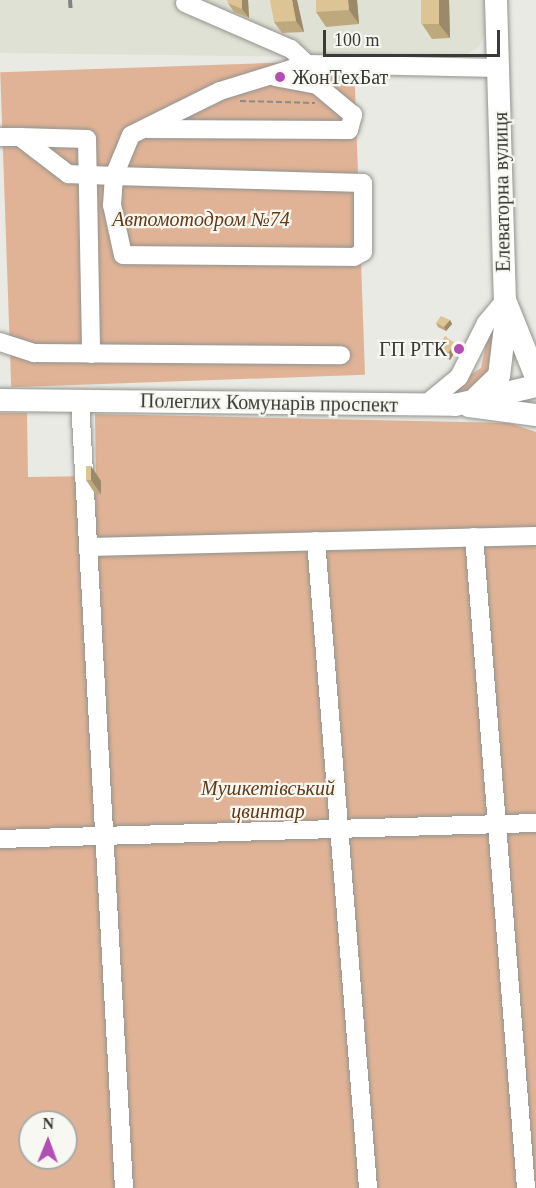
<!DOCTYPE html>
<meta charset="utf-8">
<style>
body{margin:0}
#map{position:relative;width:536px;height:1188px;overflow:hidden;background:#e9eae4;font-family:"Times New Roman",serif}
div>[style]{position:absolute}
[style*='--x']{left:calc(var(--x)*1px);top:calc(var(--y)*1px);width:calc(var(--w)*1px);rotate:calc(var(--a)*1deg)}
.built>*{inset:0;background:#dfe1d4}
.green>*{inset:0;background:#e0b396;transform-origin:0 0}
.path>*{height:2px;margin-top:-1px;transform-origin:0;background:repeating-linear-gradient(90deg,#8a8a86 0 6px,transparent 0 9px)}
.roads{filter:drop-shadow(0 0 2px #93938e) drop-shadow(0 0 2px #93938e)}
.minor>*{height:18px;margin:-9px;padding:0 9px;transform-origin:9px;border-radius:9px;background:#fff}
.major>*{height:22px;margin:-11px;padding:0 11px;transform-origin:11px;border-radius:11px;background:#fff}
.rail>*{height:4px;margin-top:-2px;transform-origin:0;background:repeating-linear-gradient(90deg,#82837f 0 8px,transparent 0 16px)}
.wall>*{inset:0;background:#bea97f}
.shaded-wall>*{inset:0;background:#9b8968}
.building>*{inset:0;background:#ddc494;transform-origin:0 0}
.dots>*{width:16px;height:16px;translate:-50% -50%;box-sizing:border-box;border:3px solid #f7f8f1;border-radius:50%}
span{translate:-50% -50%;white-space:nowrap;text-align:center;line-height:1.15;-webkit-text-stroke:4.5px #f7f8f1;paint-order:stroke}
.poi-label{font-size:20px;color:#3a3a38}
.left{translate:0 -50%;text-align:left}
.right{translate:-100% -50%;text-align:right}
.street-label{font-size:20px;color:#3a3a38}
.park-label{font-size:20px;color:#653816;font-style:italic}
.north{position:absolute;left:18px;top:1110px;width:60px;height:60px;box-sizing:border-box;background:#f7f8f1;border:2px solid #abaca7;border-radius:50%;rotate:1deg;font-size:16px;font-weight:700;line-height:24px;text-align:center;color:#3a3a38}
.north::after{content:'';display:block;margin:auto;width:21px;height:27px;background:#b34fb4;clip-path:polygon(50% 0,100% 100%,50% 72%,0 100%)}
.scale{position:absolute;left:323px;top:30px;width:177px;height:27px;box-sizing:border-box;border:3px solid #3a3a38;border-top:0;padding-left:8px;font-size:18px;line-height:21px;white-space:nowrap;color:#3a3a38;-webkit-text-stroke:4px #f7f8f1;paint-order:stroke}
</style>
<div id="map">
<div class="built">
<div style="clip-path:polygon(0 0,485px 0,486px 30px,479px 47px,458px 59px,0 53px)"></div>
</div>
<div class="green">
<div style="left:354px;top:60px;width:315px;height:354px;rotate:88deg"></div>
<div style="clip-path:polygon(497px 326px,495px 372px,467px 393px,436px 397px,481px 368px,489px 330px)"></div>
<div style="clip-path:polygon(evenodd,0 413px,27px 413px,28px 477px,96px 476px,95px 414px,510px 423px,536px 432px,536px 1188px,0 1188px,0 413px,30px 1122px,66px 1122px,66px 1158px,30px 1158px,30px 1122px)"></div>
</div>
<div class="path">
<div style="--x:240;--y:101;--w:75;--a:1.5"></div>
</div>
<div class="roads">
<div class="minor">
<div style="--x:185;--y:3;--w:116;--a:23.5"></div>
<div style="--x:291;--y:49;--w:22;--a:43"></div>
<div style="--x:148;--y:129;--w:201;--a:0.3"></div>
<div style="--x:349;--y:130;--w:16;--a:-75"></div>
<div style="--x:353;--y:115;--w:47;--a:-140.2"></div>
<div style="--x:317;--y:85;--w:43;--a:-169.2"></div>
<div style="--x:0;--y:137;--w:20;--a:0"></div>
<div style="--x:20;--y:137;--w:61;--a:37.6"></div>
<div style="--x:68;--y:174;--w:46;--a:2.5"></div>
<div style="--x:114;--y:176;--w:44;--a:-67.5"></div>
<div style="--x:131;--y:135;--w:99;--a:-26.3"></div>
<div style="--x:220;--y:91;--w:91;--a:-17.2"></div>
<div style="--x:307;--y:64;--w:192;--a:1.2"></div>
<div style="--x:20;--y:137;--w:67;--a:1.7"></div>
<div style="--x:87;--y:139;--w:215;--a:88.9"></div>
<div style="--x:114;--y:176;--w:249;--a:1.6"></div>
<div style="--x:363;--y:183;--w:69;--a:90"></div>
<div style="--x:363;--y:252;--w:10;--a:151"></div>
<div style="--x:354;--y:257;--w:231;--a:-179.5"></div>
<div style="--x:123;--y:255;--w:51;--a:-102.4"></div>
<div style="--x:112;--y:205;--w:29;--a:-86"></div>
<div style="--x:0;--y:342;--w:36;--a:18"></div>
<div style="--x:34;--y:353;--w:307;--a:0.4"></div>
<div style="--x:80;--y:401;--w:788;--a:86.8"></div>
<div style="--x:425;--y:405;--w:44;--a:-39.5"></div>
<div style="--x:459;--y:377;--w:60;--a:-63.4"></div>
<div style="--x:486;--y:323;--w:30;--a:-50"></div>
<div style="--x:474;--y:537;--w:653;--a:85.43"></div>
<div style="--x:316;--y:541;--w:649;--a:85.4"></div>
<div style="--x:88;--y:547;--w:448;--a:-1.4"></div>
<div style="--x:0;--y:839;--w:536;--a:-1.71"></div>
</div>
<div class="major">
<div style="--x:496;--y:0;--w:300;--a:88.3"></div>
<div style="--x:505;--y:300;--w:83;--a:68.1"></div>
<div style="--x:477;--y:397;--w:30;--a:-44"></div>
<div style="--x:499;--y:376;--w:58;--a:-83.1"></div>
<div style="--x:0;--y:400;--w:455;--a:0.6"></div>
<div style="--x:455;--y:405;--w:83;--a:-13.2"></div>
<div style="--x:469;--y:406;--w:68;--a:7.7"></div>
</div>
</div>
<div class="rail">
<div style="--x:70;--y:0;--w:15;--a:86"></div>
</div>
<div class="wall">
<div style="clip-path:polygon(248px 0,249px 18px,234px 12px,228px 3px)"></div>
<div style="clip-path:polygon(297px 0,304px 32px,282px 33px,274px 22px)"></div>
<div style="clip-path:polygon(357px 0,359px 24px,326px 27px,316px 12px)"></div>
<div style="clip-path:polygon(421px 0,449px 0,450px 38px,432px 39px,422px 24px)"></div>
<div style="clip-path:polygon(450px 320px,452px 324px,446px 331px,438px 327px,436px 323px)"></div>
<div style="clip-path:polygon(455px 343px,458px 347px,450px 360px,440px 353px,437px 349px)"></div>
<div style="clip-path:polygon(86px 467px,101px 481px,101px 494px,96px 495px,86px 480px)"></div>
</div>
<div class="shaded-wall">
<div style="clip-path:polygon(242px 0,248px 0,249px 18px,242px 9px)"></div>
<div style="clip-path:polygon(292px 0,297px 0,304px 32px,296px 21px)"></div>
<div style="clip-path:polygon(348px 0,357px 0,359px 24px,349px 10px)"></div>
<div style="clip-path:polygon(439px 0,449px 0,450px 38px,439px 24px)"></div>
<div style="clip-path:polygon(450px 320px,452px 324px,446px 331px,444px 327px)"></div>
<div style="clip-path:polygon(455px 343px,458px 347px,450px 360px,447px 356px)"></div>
<div style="clip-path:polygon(91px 466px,101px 481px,101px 494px,91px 480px)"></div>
</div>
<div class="building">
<div style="clip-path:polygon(227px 0,242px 0,242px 9px,228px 3px)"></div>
<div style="clip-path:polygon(270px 0,292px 0,296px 21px,274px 22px)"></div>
<div style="clip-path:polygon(316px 0,348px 0,349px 10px,316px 12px)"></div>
<div style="left:421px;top:0;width:18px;height:24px"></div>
<div style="clip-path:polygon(441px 316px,450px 320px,444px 327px,436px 323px)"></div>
<div style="left:445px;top:336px;width:12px;height:15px;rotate:35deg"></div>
<div style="left:91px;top:466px;width:14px;height:5px;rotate:90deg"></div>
</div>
<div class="dots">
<div style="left:280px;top:77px;background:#b34fb4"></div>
<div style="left:459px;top:349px;background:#b34fb4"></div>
</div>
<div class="poi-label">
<span class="left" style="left:292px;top:77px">ЖонТехБат</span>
<span class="right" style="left:447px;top:349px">ГП РТК</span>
</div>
<div class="street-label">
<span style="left:502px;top:192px;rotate:-91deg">Елеваторна вулиця</span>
<span style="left:269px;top:403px;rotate:1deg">Полеглих Комунарів проспект</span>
</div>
<div class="park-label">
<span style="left:201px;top:219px">Автомотодром №74</span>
<span style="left:268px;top:800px">Мушкетівський<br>цвинтар</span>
</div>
<div class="north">N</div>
<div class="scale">100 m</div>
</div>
